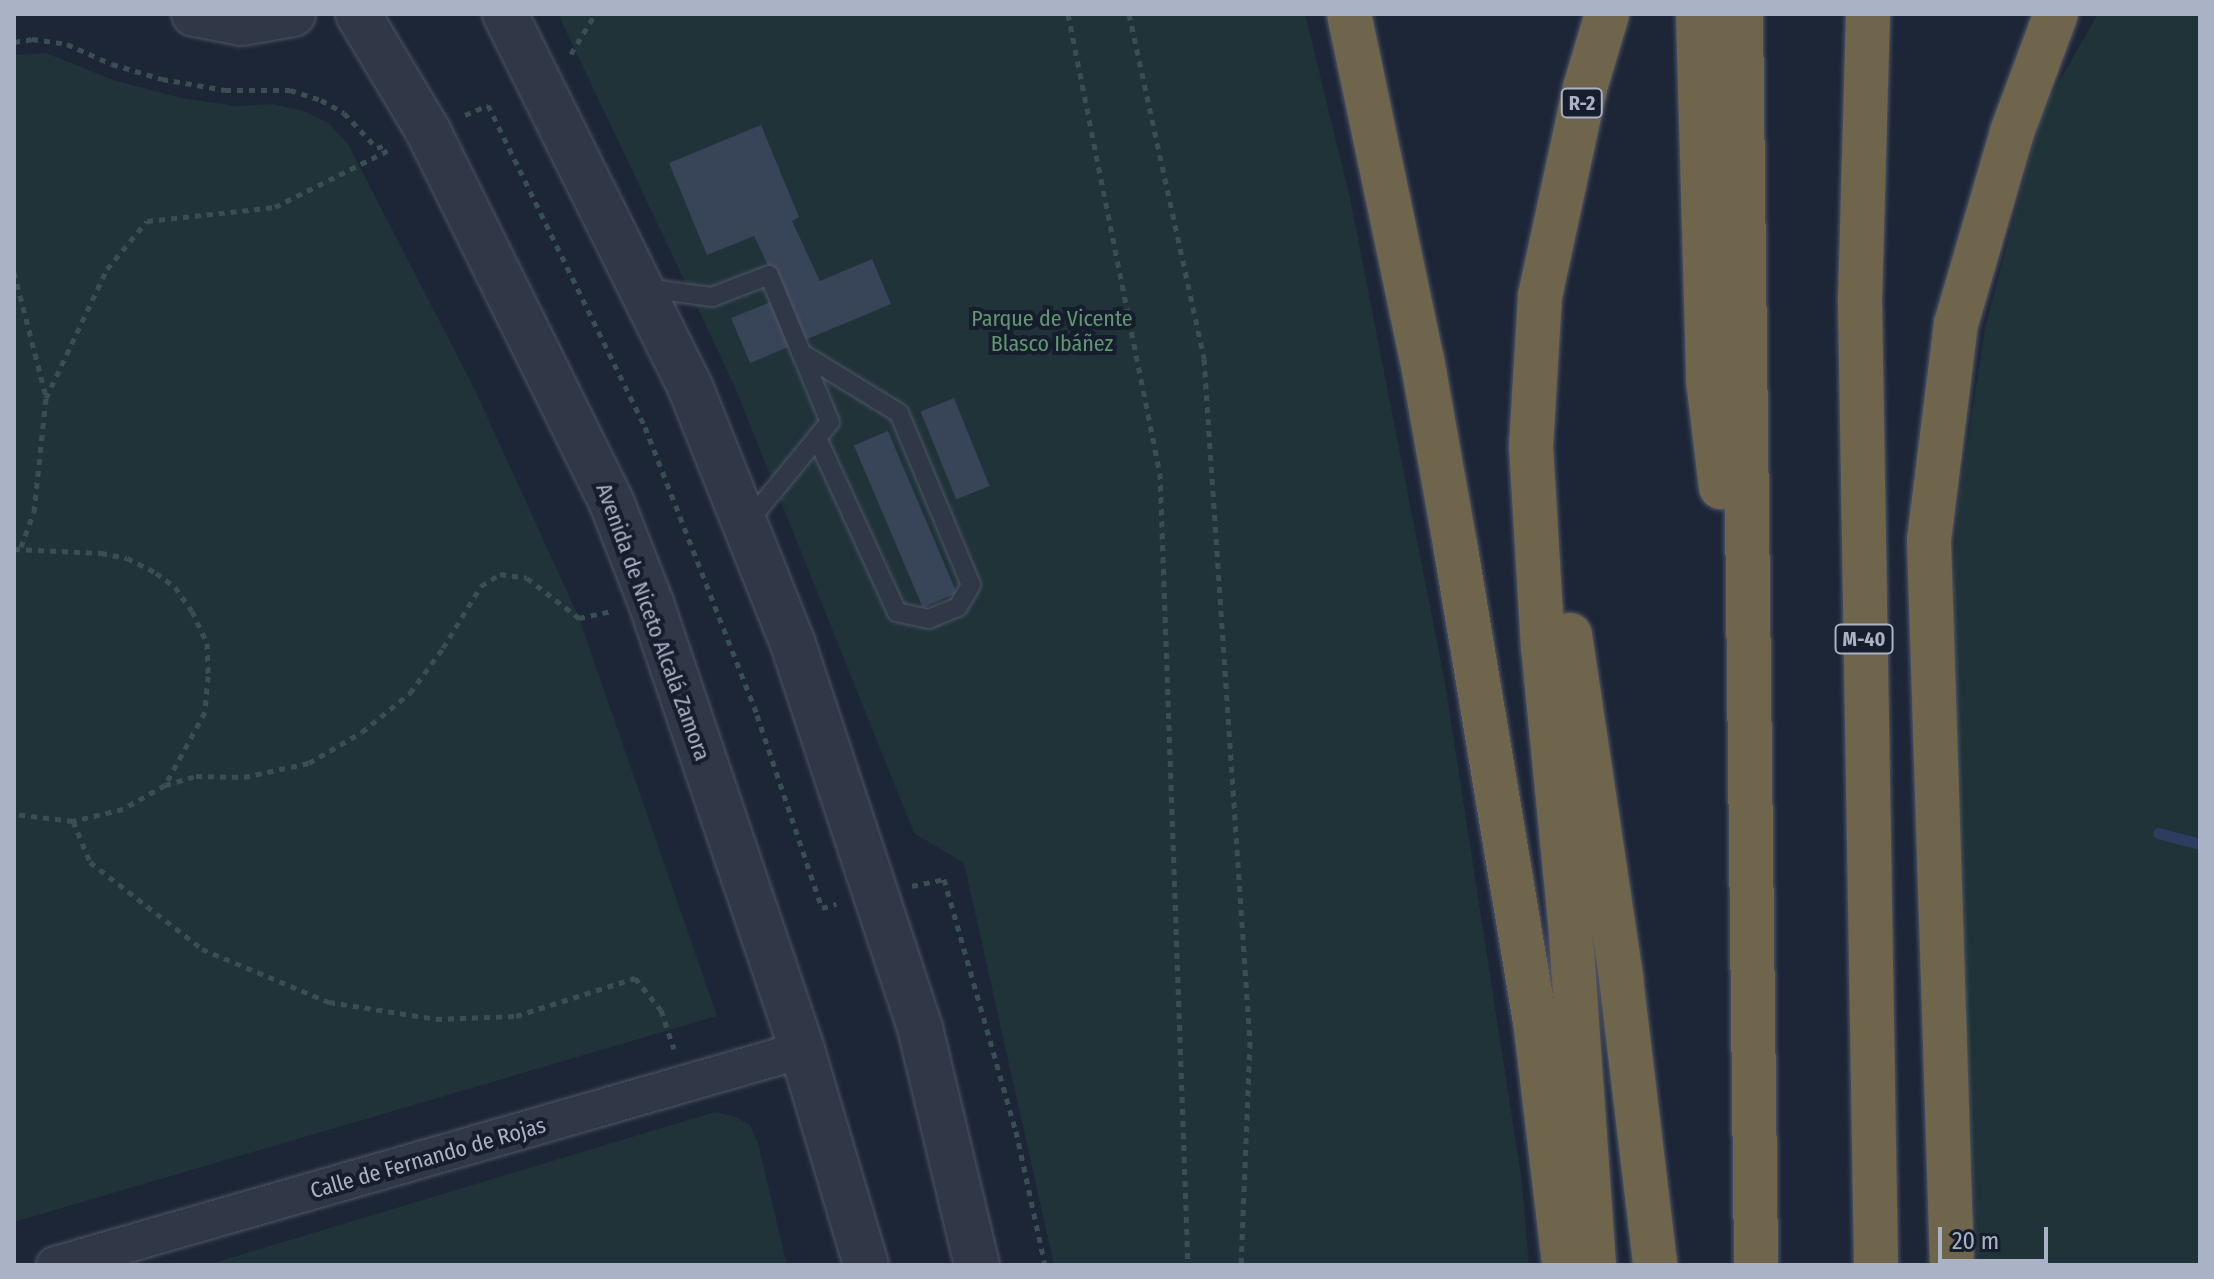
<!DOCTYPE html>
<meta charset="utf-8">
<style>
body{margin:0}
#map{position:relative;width:2214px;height:1279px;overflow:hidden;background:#1d2637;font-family:"Fira Sans Condensed",sans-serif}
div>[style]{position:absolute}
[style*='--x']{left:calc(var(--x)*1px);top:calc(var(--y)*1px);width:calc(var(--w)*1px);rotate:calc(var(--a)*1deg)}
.green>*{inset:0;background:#1f3338}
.stream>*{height:11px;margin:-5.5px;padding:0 5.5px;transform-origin:5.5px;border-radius:5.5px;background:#2c3d5f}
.building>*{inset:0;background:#384458;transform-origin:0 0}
.path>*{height:5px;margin-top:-2.5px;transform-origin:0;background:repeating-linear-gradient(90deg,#394f53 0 6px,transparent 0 12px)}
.roads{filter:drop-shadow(0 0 2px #4e5566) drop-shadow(0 0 2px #4e5566)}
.service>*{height:18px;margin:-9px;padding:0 9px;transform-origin:9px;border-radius:9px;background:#303848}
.minor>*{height:36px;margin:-18px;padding:0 18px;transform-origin:18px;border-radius:18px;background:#303848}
.tertiary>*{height:44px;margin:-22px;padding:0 22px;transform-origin:22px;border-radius:22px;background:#303848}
.motorway>*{height:44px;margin:-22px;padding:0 22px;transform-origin:22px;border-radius:22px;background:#6f644c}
span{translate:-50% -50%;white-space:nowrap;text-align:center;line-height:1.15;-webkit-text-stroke:8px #161d2c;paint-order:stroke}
.shield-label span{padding:2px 6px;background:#161d2c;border:2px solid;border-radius:6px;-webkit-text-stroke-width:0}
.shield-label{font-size:20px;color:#aab2c5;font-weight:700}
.park-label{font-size:22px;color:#609771}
.street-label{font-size:22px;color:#aab2c5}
.frame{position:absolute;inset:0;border:16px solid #aab2c5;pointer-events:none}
.scale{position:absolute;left:1938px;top:1227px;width:110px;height:36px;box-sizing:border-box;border:4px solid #aab2c5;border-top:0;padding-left:10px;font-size:24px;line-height:28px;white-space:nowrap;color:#aab2c5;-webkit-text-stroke:6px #161d2c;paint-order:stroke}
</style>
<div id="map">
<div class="green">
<div style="clip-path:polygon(558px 14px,1305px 14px,1350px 198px,1445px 683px,1522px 1182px,1529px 1265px,1054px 1265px,964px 863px,914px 833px,734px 385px)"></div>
<div style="clip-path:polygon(2098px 14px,2200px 14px,2200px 1265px,1978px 1265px,1954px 839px,1949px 671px,1958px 505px,1985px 328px,2042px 111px)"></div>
<div style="clip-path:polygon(46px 53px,113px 80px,181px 98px,236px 106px,272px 104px,304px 111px,328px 123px,348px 144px,474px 388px,579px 618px,717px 1016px,14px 1222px,14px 55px)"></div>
<div style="clip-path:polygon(715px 1112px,736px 1117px,750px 1125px,758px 1143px,787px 1265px,207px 1265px)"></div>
</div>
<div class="stream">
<div style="--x:2158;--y:833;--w:43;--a:14.7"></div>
</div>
<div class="building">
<div style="clip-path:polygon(761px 125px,799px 217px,792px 221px,820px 281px,872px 259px,891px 304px,750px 363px,731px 318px,783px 297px,754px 236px,707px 255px,669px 163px)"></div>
<div style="left:954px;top:398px;width:95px;height:36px;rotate:68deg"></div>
<div style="left:888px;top:431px;width:176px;height:37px;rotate:67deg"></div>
</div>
<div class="path">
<div style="--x:1068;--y:14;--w:468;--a:78.7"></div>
<div style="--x:1160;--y:473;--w:792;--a:87.98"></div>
<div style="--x:1129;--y:14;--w:353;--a:77.7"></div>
<div style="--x:1204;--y:359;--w:685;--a:86.15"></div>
<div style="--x:1250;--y:1042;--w:223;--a:92.3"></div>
<div style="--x:14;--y:42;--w:18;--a:-9"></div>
<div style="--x:32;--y:39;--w:35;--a:8"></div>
<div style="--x:67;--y:44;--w:49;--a:24"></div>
<div style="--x:112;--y:64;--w:52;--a:16.7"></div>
<div style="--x:162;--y:79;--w:64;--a:9.9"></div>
<div style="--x:225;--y:90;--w:65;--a:0"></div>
<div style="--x:290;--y:90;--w:33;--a:18"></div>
<div style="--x:321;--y:100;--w:26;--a:29"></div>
<div style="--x:344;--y:113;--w:48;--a:46.7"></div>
<div style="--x:377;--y:148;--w:12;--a:-20"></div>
<div style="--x:571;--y:54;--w:47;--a:-59"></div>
<div style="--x:465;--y:115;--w:25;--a:-23"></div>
<div style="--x:488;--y:105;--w:358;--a:64"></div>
<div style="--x:645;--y:427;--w:309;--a:68.7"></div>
<div style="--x:757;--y:715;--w:204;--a:71.4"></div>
<div style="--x:822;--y:908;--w:15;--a:-16"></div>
<div style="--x:14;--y:272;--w:129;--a:75.6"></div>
<div style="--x:21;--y:547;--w:37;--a:-70"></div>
<div style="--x:34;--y:512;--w:115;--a:-84"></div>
<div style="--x:46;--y:398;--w:143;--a:-64.7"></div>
<div style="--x:107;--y:269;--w:62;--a:-50.2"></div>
<div style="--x:147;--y:221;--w:129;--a:-6.2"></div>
<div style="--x:275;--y:207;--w:130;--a:-26.6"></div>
<div style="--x:14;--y:549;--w:87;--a:2.6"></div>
<div style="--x:101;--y:553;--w:26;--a:11"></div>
<div style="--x:127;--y:558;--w:33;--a:27"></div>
<div style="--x:156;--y:573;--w:24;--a:36"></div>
<div style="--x:175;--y:587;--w:29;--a:55"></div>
<div style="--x:192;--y:611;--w:35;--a:65"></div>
<div style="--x:207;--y:643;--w:33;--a:88"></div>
<div style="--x:208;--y:676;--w:36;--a:95"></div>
<div style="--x:205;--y:712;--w:83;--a:118.7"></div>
<div style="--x:165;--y:785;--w:48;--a:150.3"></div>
<div style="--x:123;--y:809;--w:51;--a:166.5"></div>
<div style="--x:73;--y:821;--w:59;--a:-173.2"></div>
<div style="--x:165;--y:785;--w:32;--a:-16"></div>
<div style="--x:196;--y:776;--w:48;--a:1.2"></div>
<div style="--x:244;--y:777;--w:66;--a:-12.2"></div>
<div style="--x:309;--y:763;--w:61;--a:-30.3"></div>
<div style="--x:362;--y:732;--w:62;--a:-39.1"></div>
<div style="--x:410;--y:693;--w:56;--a:-53.7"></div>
<div style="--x:443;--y:648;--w:73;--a:-58.5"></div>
<div style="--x:481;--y:586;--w:22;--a:-32"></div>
<div style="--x:500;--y:574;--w:27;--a:8"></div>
<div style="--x:527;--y:578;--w:66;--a:37.6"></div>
<div style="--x:579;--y:618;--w:33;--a:-12"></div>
<div style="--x:73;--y:821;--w:44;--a:67.5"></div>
<div style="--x:90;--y:862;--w:142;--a:37.8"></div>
<div style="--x:202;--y:949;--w:138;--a:22.7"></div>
<div style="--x:329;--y:1002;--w:108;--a:9"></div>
<div style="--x:436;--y:1019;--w:80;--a:-2.1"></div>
<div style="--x:516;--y:1016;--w:125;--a:-17.7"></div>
<div style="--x:635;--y:978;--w:41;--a:50.9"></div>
<div style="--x:661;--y:1010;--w:41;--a:71.6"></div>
<div style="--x:912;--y:886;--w:33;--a:-12"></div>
<div style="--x:944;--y:879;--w:262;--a:74.1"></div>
<div style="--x:1016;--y:1131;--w:137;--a:77.8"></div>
</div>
<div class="roads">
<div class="service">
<div style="--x:645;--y:288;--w:68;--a:7.7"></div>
<div style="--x:712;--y:297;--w:61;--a:-21.1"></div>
<div style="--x:769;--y:275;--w:159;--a:67.5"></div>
<div style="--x:830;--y:422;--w:131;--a:129.4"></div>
<div style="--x:801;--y:353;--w:115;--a:31.5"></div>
<div style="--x:899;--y:413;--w:186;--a:67.3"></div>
<div style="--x:971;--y:585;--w:26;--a:121"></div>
<div style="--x:958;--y:607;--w:31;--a:158"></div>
<div style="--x:929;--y:619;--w:33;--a:-168"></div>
<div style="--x:897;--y:612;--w:192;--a:-114.7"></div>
</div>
<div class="minor">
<div style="--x:55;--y:1265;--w:777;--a:-16.06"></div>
</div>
<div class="tertiary">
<div style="--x:194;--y:14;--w:49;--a:10.6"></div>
<div style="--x:242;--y:23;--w:52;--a:-10"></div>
<div style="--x:358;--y:14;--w:136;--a:59.1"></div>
<div style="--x:428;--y:131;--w:413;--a:63.7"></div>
<div style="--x:611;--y:501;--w:110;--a:68.6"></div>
<div style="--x:651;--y:603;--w:472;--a:71.3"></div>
<div style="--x:802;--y:1050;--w:224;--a:73.4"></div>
<div style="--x:505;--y:14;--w:419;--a:63.6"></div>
<div style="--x:691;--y:389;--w:271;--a:68.2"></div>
<div style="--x:792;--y:641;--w:408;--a:71.7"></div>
<div style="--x:920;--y:1028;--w:244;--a:76.5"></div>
</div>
<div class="motorway">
<div style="--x:1349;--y:14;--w:353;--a:78.1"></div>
<div style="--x:1422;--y:359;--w:188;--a:79.9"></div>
<div style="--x:1455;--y:544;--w:483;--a:80.5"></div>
<div style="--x:1535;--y:1020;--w:247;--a:83.2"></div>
<div style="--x:1698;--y:14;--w:366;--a:88.4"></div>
<div style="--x:1708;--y:380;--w:108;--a:83.1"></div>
<div style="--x:1741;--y:14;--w:1251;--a:89.31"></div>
<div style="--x:1868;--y:14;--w:286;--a:91.6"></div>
<div style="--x:1860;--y:300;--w:965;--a:89.05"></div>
<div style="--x:1570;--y:635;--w:347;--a:81.5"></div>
<div style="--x:1621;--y:978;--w:289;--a:83.2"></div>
<div style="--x:1594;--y:1265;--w:334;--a:-94"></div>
<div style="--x:1571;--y:932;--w:285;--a:-95.6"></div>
<div style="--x:1543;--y:648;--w:201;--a:-93.4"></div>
<div style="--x:1531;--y:447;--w:151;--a:-86.6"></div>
<div style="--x:1540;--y:296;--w:213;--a:-77.8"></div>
<div style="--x:1585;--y:88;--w:77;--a:-73.4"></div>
<div style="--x:1952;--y:1265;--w:725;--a:-91.82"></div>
<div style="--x:1929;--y:540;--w:218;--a:-82.9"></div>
<div style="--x:1956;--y:324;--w:200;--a:-73.7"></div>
<div style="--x:2012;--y:132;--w:126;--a:-69.6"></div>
</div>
</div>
<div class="shield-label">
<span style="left:1582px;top:103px">R-2</span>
<span style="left:1864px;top:639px">M-40</span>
</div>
<div class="park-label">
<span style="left:1052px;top:331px">Parque de Vicente<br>Blasco Ibáñez</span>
</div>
<div class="street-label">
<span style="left:653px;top:622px;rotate:70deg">Avenida de Niceto Alcalá Zamora</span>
<span style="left:428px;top:1158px;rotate:-16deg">Calle de Fernando de Rojas</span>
</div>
<div class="frame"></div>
<div class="scale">20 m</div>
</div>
